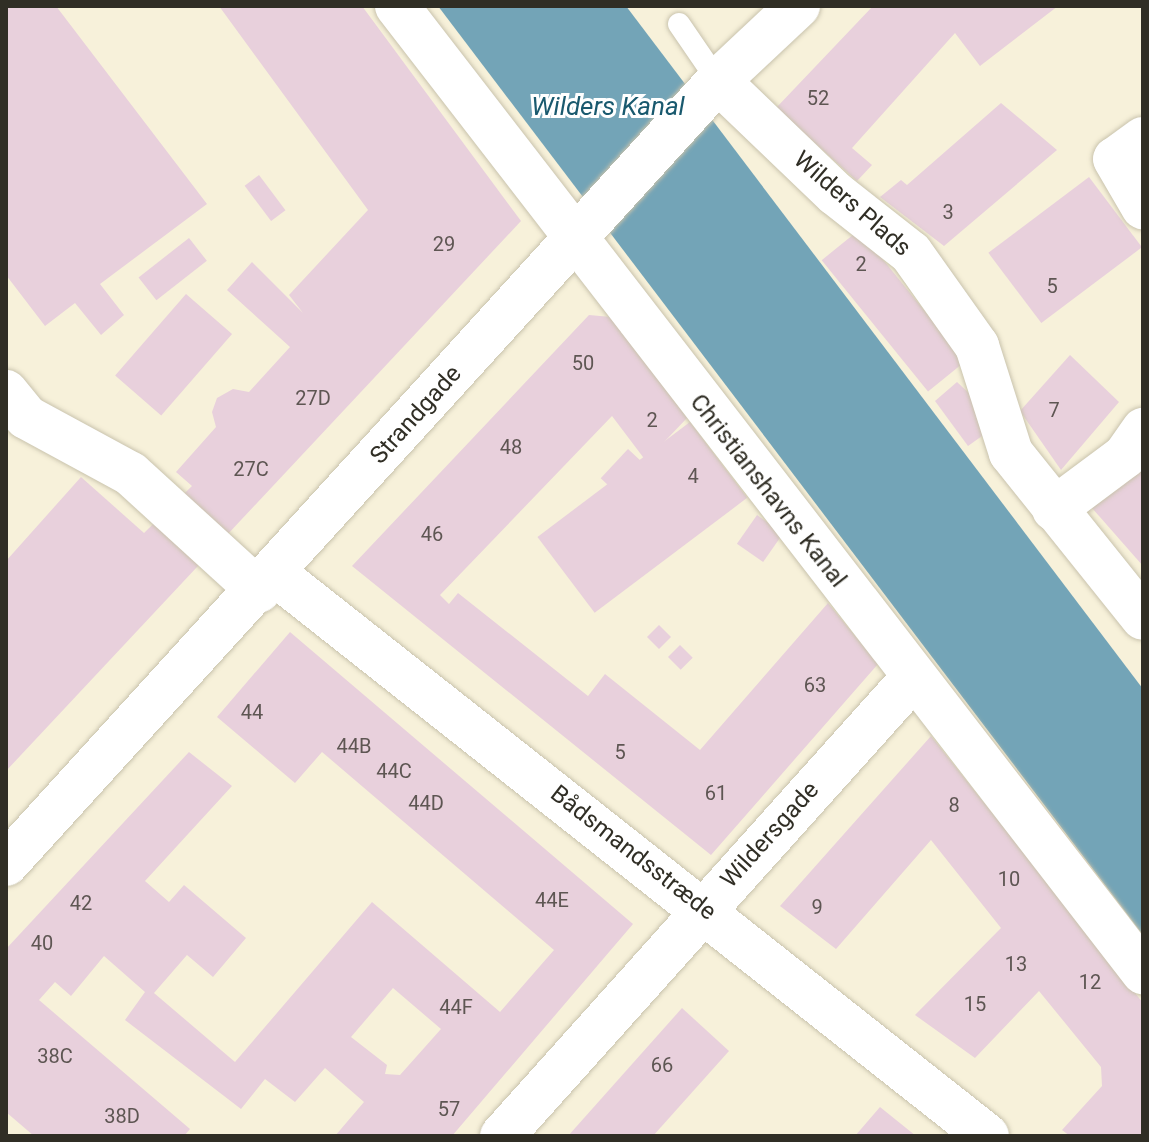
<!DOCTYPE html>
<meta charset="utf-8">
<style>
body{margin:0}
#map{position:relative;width:1149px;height:1142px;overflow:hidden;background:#f7f1da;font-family:Roboto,sans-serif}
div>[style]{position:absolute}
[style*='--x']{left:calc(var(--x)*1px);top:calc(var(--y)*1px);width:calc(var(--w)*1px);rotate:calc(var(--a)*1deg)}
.water>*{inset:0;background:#73a4b7}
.building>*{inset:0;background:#e8d0dc;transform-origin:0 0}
.roads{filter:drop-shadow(0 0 2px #c9c3ad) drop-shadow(0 0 2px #c9c3ad)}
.lane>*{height:22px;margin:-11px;padding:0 11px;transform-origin:11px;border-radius:11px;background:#fff}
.street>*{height:44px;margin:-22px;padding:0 22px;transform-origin:22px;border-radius:22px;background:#fff}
span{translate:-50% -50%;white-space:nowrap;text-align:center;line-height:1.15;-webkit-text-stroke:6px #fff;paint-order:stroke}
.number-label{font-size:20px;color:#5e5653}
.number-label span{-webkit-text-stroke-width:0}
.street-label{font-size:24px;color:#302e25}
.water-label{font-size:26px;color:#19596e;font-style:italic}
.frame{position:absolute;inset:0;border:8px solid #302e25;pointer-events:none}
</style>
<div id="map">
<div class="water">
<div style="clip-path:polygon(438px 6px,626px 6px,1143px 689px,1143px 935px)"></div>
</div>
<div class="building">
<div style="clip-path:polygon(6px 6px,56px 6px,207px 204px,100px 284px,124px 315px,101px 335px,75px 303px,45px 326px,6px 275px)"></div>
<div style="clip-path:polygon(219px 6px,362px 6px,521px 221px,6px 771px,6px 561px,81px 477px,144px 533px,192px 486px,176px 472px,216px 427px,212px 412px,217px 398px,233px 389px,249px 392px,290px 347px,227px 290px,252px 262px,303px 313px,289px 295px,368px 210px)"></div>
<div style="clip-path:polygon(873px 6px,1058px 6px,980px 66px,955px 33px,852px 148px,872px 165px,857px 181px,776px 108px)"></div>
<div style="clip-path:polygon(1001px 103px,1057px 150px,944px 246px,880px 197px,901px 180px,907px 185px)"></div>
<div style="left:259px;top:175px;width:44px;height:18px;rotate:53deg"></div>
<div style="left:1089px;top:177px;width:88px;height:126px;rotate:53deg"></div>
<div style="left:859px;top:230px;width:169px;height:48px;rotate:51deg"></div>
<div style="left:189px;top:238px;width:29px;height:64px;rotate:52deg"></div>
<div style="left:186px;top:294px;width:61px;height:108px;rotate:41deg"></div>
<div style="clip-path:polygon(589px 315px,611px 317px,687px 418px,646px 461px,612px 416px,440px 595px,449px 604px,458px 593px,588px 696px,605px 674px,700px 750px,828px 603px,878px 664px,711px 855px,352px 566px)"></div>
<div style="clip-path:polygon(1070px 355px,1119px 402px,1061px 470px,1020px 411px)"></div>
<div style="clip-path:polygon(957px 382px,971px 395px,980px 420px,982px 436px,968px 446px,935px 401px)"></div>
<div style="left:690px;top:422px;width:95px;height:191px;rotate:53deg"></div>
<div style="left:628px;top:449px;width:18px;height:40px;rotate:43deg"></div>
<div style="clip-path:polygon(1143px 470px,1143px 566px,1092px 508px)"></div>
<div style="left:757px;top:515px;width:32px;height:35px;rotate:35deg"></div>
<div style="left:659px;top:625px;width:17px;height:17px;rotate:45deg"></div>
<div style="clip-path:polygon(evenodd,290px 632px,633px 924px,452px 1136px,335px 1136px,364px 1102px,325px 1068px,295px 1102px,265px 1079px,241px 1109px,125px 1020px,145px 992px,104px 956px,71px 996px,55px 982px,39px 1000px,190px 1129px,184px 1136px,34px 1136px,6px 1112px,6px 949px,189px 752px,232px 786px,145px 881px,169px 902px,184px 885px,246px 938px,213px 977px,187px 955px,154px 993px,235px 1062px,372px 902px,500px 1012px,554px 950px,322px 752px,295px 783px,217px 717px,290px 632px,393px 988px,441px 1029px,400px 1075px,385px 1074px,387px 1065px,351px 1037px,393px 988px)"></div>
<div style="left:680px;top:645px;width:18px;height:17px;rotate:45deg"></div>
<div style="clip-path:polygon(931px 736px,1143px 1003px,1143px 1136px,1070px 1136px,1062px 1130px,1102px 1086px,1101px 1067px,1039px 991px,975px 1058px,915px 1015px,1001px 928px,931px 840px,836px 949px,780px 906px)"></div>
<div style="clip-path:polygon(682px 1008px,729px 1051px,653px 1136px,568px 1136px)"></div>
<div style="clip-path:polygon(880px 1107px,916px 1136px,855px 1136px)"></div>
</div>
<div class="roads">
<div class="lane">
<div style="--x:679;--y:24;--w:69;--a:55.6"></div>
</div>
<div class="street">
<div style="--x:397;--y:6;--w:1221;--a:52.32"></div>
<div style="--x:718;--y:81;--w:163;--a:43.8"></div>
<div style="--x:836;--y:194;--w:95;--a:38.2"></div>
<div style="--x:911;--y:253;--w:114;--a:54.6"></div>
<div style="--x:977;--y:346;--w:112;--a:72.4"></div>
<div style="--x:1011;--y:453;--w:211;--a:51.3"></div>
<div style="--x:1143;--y:139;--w:34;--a:144"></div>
<div style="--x:1115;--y:159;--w:56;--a:59.7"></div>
<div style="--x:6;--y:392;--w:32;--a:51"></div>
<div style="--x:26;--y:417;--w:119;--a:28.5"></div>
<div style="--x:131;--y:474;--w:173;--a:42.4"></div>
<div style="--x:1054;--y:509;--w:89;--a:-36.7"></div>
<div style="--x:1125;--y:456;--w:32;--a:-55"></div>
<div style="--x:275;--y:574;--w:907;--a:38.28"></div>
<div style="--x:6;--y:864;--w:1058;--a:-47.72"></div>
<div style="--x:718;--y:81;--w:110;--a:-43.2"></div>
<div style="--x:502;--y:1136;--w:614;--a:-48.1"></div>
</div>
</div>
<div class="number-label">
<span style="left:818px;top:98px">52</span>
<span style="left:948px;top:212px">3</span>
<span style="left:444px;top:244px">29</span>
<span style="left:861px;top:264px">2</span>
<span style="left:1052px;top:286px">5</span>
<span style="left:583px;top:363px">50</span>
<span style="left:313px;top:398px">27D</span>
<span style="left:1054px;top:410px">7</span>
<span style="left:652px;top:420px">2</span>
<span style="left:511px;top:447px">48</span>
<span style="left:251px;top:469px">27C</span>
<span style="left:693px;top:476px">4</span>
<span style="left:432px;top:534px">46</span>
<span style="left:815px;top:685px">63</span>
<span style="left:252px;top:712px">44</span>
<span style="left:354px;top:746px">44B</span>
<span style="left:620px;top:752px">5</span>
<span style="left:394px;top:771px">44C</span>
<span style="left:716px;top:793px">61</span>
<span style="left:426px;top:803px">44D</span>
<span style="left:954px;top:805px">8</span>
<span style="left:1009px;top:879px">10</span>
<span style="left:552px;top:900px">44E</span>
<span style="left:81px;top:903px">42</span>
<span style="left:817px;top:907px">9</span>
<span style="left:42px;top:943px">40</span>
<span style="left:1016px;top:964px">13</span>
<span style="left:1090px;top:982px">12</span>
<span style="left:975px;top:1004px">15</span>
<span style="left:456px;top:1007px">44F</span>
<span style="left:55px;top:1056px">38C</span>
<span style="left:662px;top:1065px">66</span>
<span style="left:449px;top:1109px">57</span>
<span style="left:122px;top:1116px">38D</span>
</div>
<div class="street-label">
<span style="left:852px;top:204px;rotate:41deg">Wilders Plads</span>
<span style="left:416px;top:415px;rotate:-48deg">Strandgade</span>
<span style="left:768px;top:491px;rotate:52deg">Christianshavns Kanal</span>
<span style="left:770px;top:835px;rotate:-48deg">Wildersgade</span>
<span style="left:633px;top:853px;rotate:38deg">Bådsmandsstræde</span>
</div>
<div class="water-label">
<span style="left:608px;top:107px">Wilders Kanal</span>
</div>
<div class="frame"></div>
</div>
